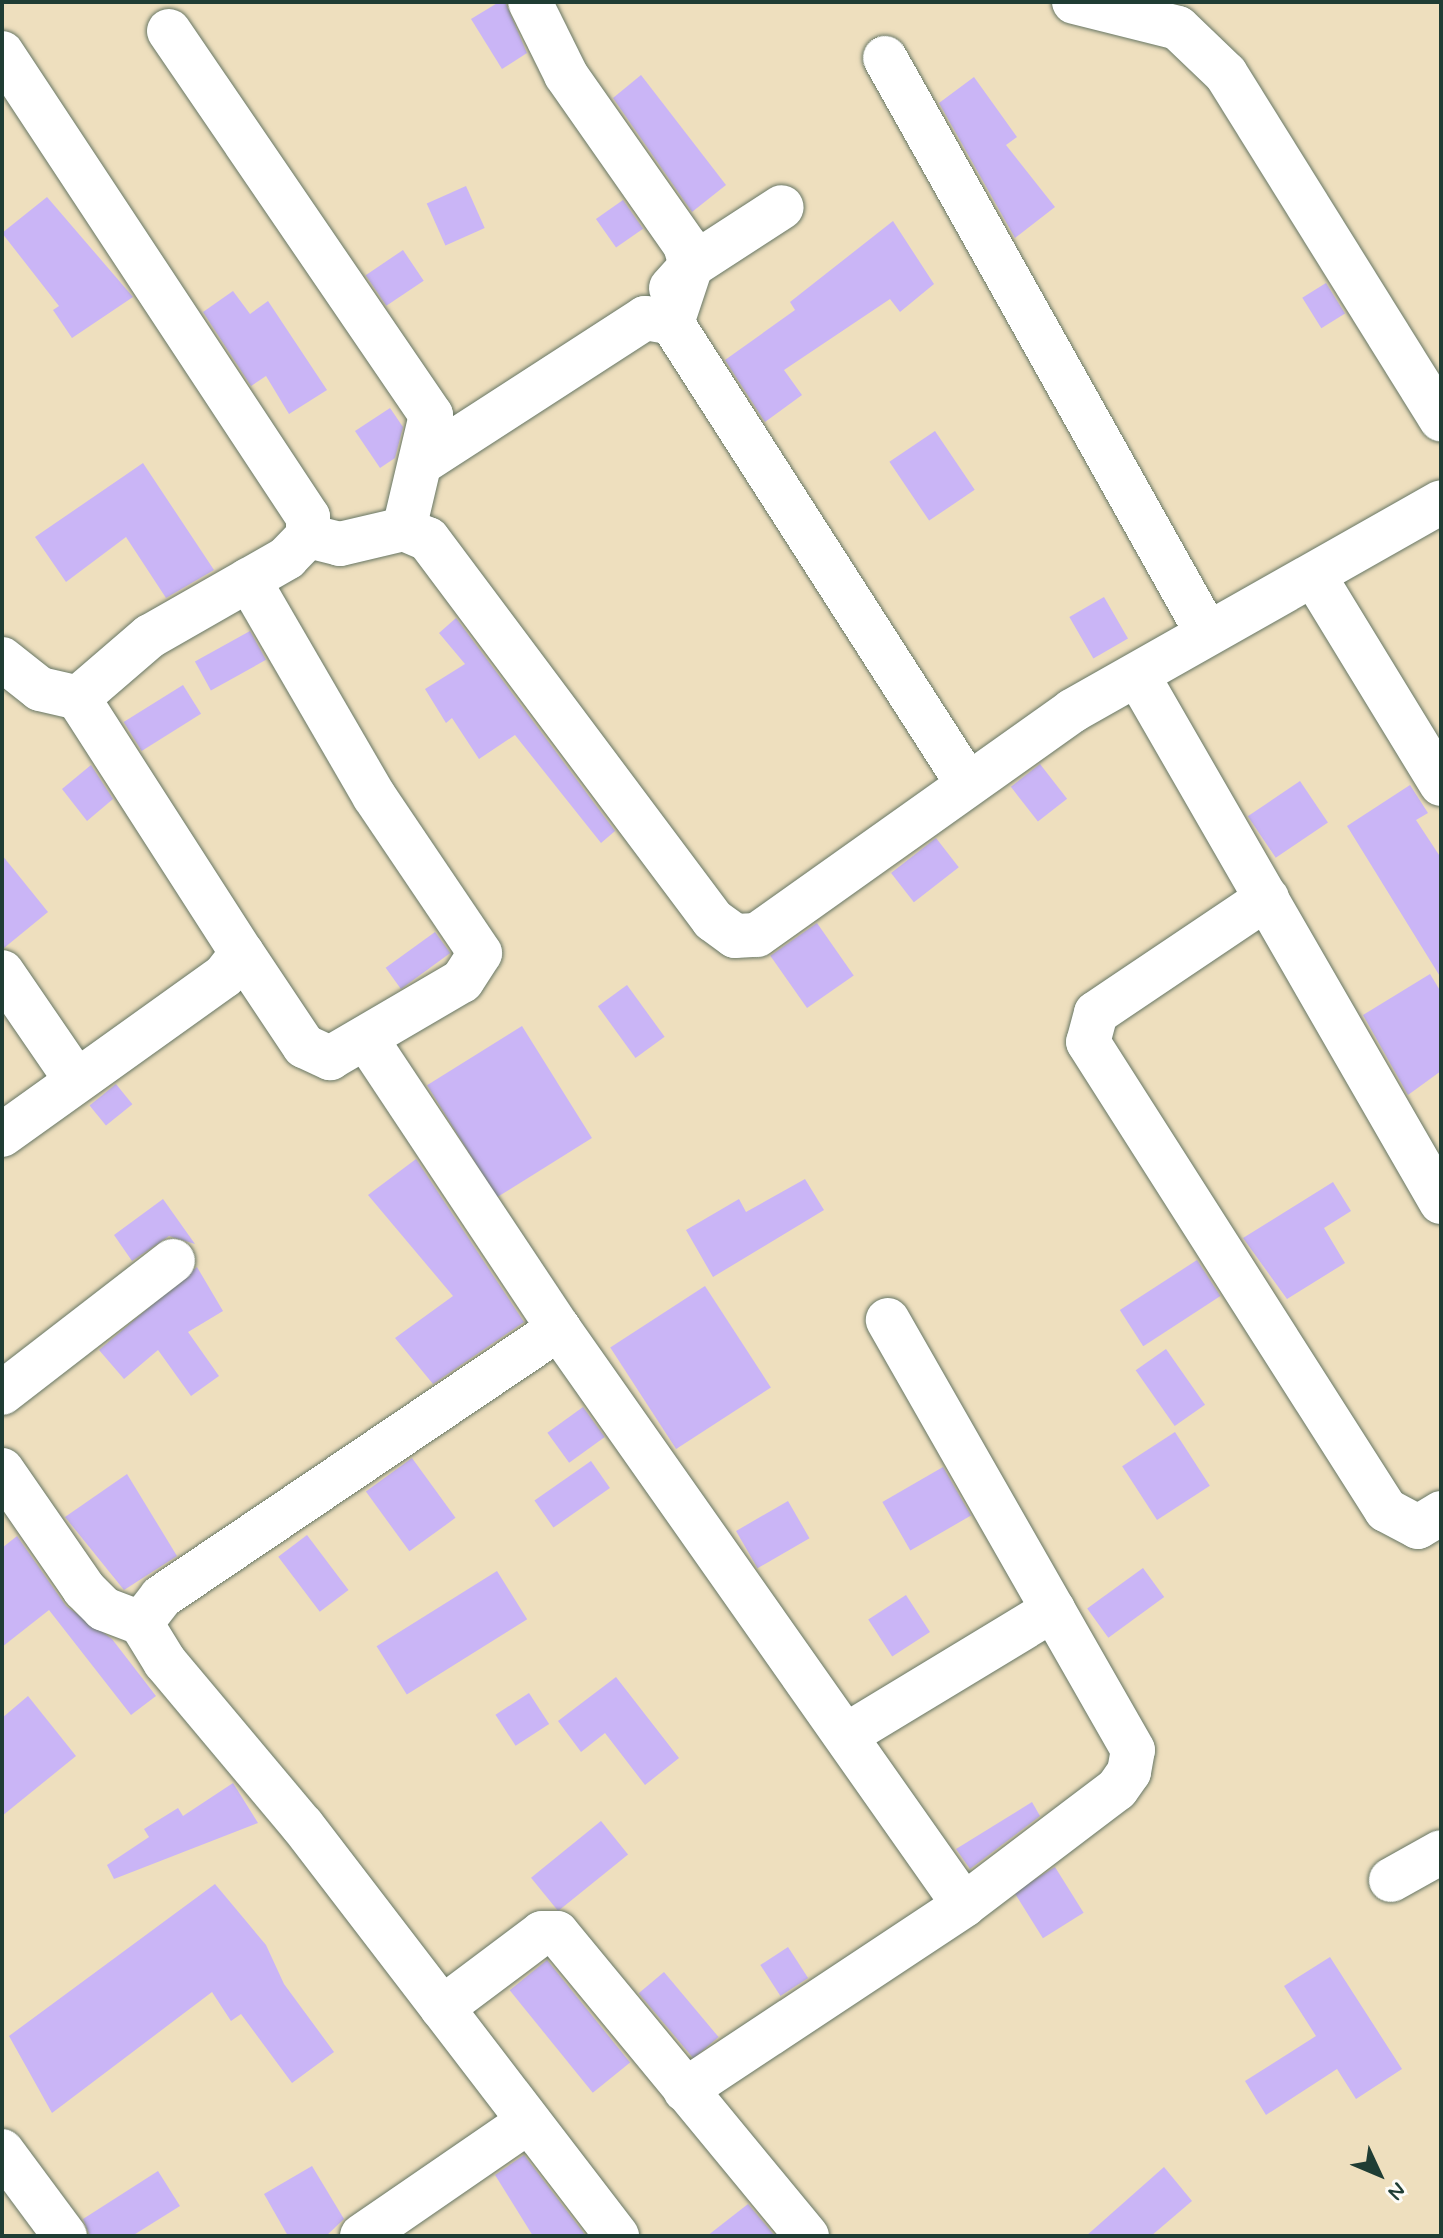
<!DOCTYPE html>
<style>
body{margin:0}
#map{position:relative;width:1443px;height:2238px;overflow:hidden;background:#eedfbe;font-family:Mynerve,sans-serif}
div>[style]{position:absolute}
[style*='--x']{left:calc(var(--x)*1px);top:calc(var(--y)*1px);width:calc(var(--w)*1px);rotate:calc(var(--a)*1deg)}
.building>*{inset:0;background:#cab5f6;transform-origin:0 0}
.roads{filter:drop-shadow(0 0 2px #677664) drop-shadow(0 0 2px #677664)}
.minor>*{height:44px;margin:-22px;padding:0 22px;transform-origin:22px;border-radius:22px;background:#fff}
span{translate:-50% -50%;white-space:nowrap;text-align:center;line-height:1.15;-webkit-text-stroke:6px #fdfcf7;paint-order:stroke}
.frame{position:absolute;inset:0;border:4px solid #1f3d34;pointer-events:none}
.north{position:absolute;left:1339px;top:2134px;width:80px;height:80px;-webkit-text-stroke:6px #fdfcf7;paint-order:stroke;rotate:134deg;font-size:22px;font-weight:700;line-height:32px;text-align:center;color:#1f3d34}
.north::after{content:'';display:block;margin:auto;width:28px;height:36px;background:#1f3d34;clip-path:polygon(50% 0,100% 100%,50% 72%,0 100%)}
</style>
<div id="map">
<div class="building">
<div style="clip-path:polygon(499px 2px,505px 2px,527px 53px,502px 69px,471px 19px)"></div>
<div style="clip-path:polygon(641px 75px,726px 185px,692px 212px,613px 98px)"></div>
<div style="clip-path:polygon(974px 77px,1017px 137px,1006px 145px,1055px 207px,1015px 238px,939px 103px)"></div>
<div style="left:466px;top:186px;width:46px;height:43px;rotate:66deg"></div>
<div style="clip-path:polygon(47px 197px,133px 297px,72px 338px,53px 310px,59px 306px,2px 233px)"></div>
<div style="left:623px;top:200px;width:35px;height:33px;rotate:55deg"></div>
<div style="clip-path:polygon(893px 221px,934px 284px,900px 312px,890px 299px,784px 370px,802px 395px,765px 422px,725px 360px,795px 310px,790px 302px)"></div>
<div style="left:403px;top:250px;width:37px;height:45px;rotate:56deg"></div>
<div style="left:1326px;top:283px;width:36px;height:28px;rotate:58deg"></div>
<div style="clip-path:polygon(233px 291px,250px 314px,268px 301px,327px 390px,289px 414px,266px 376px,251px 386px,203px 312px)"></div>
<div style="clip-path:polygon(390px 408px,403px 427px,395px 458px,380px 468px,355px 431px)"></div>
<div style="left:935px;top:431px;width:71px;height:55px;rotate:56deg"></div>
<div style="clip-path:polygon(143px 463px,214px 570px,166px 598px,126px 537px,66px 582px,35px 537px)"></div>
<div style="left:1104px;top:597px;width:48px;height:40px;rotate:60deg"></div>
<div style="clip-path:polygon(456px 618px,615px 831px,601px 843px,515px 735px,479px 759px,452px 718px,446px 723px,425px 689px,465px 664px,439px 633px)"></div>
<div style="left:250px;top:631px;width:33px;height:63px;rotate:61deg"></div>
<div style="left:183px;top:685px;width:34px;height:70px;rotate:58deg"></div>
<div style="left:1040px;top:764px;width:44px;height:37px;rotate:52deg"></div>
<div style="clip-path:polygon(91px 765px,113px 799px,87px 821px,62px 789px)"></div>
<div style="left:1300px;top:781px;width:50px;height:63px;rotate:56deg"></div>
<div style="clip-path:polygon(1410px 785px,1428px 813px,1416px 820px,1441px 858px,1441px 978px,1347px 826px)"></div>
<div style="left:936px;top:838px;width:37px;height:57px;rotate:52deg"></div>
<div style="clip-path:polygon(2px 855px,48px 912px,4px 948px,2px 947px)"></div>
<div style="left:817px;top:923px;width:64px;height:57px;rotate:55deg"></div>
<div style="left:435px;top:932px;width:26px;height:61px;rotate:54deg"></div>
<div style="clip-path:polygon(1430px 974px,1441px 992px,1441px 1071px,1408px 1095px,1363px 1015px)"></div>
<div style="left:627px;top:985px;width:64px;height:36px;rotate:54deg"></div>
<div style="left:522px;top:1026px;width:132px;height:112px;rotate:58deg"></div>
<div style="left:116px;top:1084px;width:26px;height:34px;rotate:51deg"></div>
<div style="clip-path:polygon(416px 1159px,524px 1322px,433px 1384px,395px 1338px,453px 1296px,368px 1195px)"></div>
<div style="clip-path:polygon(805px 1179px,824px 1210px,713px 1277px,686px 1230px,739px 1199px,746px 1212px)"></div>
<div style="clip-path:polygon(1333px 1182px,1351px 1211px,1324px 1228px,1345px 1263px,1287px 1299px,1243px 1238px)"></div>
<div style="clip-path:polygon(163px 1199px,195px 1244px,169px 1236px,132px 1261px,114px 1235px)"></div>
<div style="left:1197px;top:1260px;width:43px;height:92px;rotate:57deg"></div>
<div style="clip-path:polygon(197px 1267px,223px 1311px,188px 1332px,219px 1376px,191px 1396px,158px 1350px,124px 1379px,99px 1350px)"></div>
<div style="left:705px;top:1286px;width:121px;height:113px;rotate:57deg"></div>
<div style="left:1166px;top:1349px;width:68px;height:37px;rotate:55deg"></div>
<div style="left:583px;top:1407px;width:37px;height:44px;rotate:54deg"></div>
<div style="left:1175px;top:1432px;width:64px;height:63px;rotate:57deg"></div>
<div style="left:412px;top:1458px;width:74px;height:57px;rotate:54deg"></div>
<div style="left:591px;top:1461px;width:33px;height:69px;rotate:55deg"></div>
<div style="left:943px;top:1467px;width:56px;height:70px;rotate:60deg"></div>
<div style="clip-path:polygon(127px 1474px,177px 1556px,124px 1590px,65px 1517px)"></div>
<div style="left:788px;top:1501px;width:43px;height:60px;rotate:60deg"></div>
<div style="left:307px;top:1535px;width:69px;height:36px;rotate:53deg"></div>
<div style="clip-path:polygon(17px 1536px,66px 1606px,112px 1639px,156px 1696px,131px 1715px,49px 1610px,2px 1647px,2px 1548px)"></div>
<div style="left:1143px;top:1568px;width:36px;height:69px;rotate:54deg"></div>
<div style="left:497px;top:1571px;width:57px;height:142px;rotate:58deg"></div>
<div style="left:906px;top:1595px;width:44px;height:45px;rotate:57deg"></div>
<div style="clip-path:polygon(616px 1677px,679px 1758px,645px 1785px,605px 1733px,581px 1752px,558px 1721px)"></div>
<div style="left:529px;top:1693px;width:37px;height:40px;rotate:57deg"></div>
<div style="clip-path:polygon(28px 1696px,76px 1756px,2px 1816px,2px 1718px)"></div>
<div style="clip-path:polygon(233px 1783px,258px 1823px,114px 1879px,107px 1865px,149px 1837px,144px 1829px,178px 1808px,183px 1816px)"></div>
<div style="clip-path:polygon(1032px 1802px,1040px 1816px,970px 1869px,956px 1849px)"></div>
<div style="left:601px;top:1821px;width:43px;height:90px;rotate:51deg"></div>
<div style="left:1055px;top:1867px;width:54px;height:48px;rotate:58deg"></div>
<div style="clip-path:polygon(215px 1884px,266px 1945px,284px 1984px,334px 2052px,292px 2083px,241px 2014px,231px 2021px,212px 1992px,52px 2113px,9px 2036px)"></div>
<div style="left:788px;top:1947px;width:37px;height:33px;rotate:57deg"></div>
<div style="clip-path:polygon(1330px 1957px,1402px 2069px,1356px 2099px,1337px 2069px,1266px 2115px,1245px 2081px,1316px 2036px,1284px 1986px)"></div>
<div style="left:547px;top:1960px;width:132px;height:48px;rotate:51deg"></div>
<div style="left:664px;top:1972px;width:85px;height:33px;rotate:50deg"></div>
<div style="clip-path:polygon(524px 2155px,586px 2236px,533px 2236px,495px 2175px)"></div>
<div style="clip-path:polygon(312px 2166px,344px 2219px,326px 2236px,288px 2236px,264px 2194px)"></div>
<div style="clip-path:polygon(1164px 2167px,1192px 2201px,1151px 2236px,1086px 2236px)"></div>
<div style="clip-path:polygon(158px 2171px,180px 2206px,132px 2236px,90px 2236px,83px 2219px)"></div>
<div style="clip-path:polygon(748px 2204px,775px 2236px,707px 2236px)"></div>
</div>
<div class="roads">
<div class="minor">
<div style="--x:530;--y:2;--w:81;--a:63.7"></div>
<div style="--x:566;--y:75;--w:208;--a:55"></div>
<div style="--x:685;--y:245;--w:22;--a:74"></div>
<div style="--x:691;--y:266;--w:60;--a:108.4"></div>
<div style="--x:1074;--y:2;--w:107;--a:14"></div>
<div style="--x:1178;--y:28;--w:66;--a:43.8"></div>
<div style="--x:1226;--y:74;--w:407;--a:58.1"></div>
<div style="--x:169;--y:31;--w:465;--a:55.7"></div>
<div style="--x:431;--y:415;--w:117;--a:103.3"></div>
<div style="--x:2;--y:53;--w:556;--a:56.6"></div>
<div style="--x:308;--y:517;--w:19;--a:90"></div>
<div style="--x:308;--y:536;--w:30;--a:134"></div>
<div style="--x:287;--y:558;--w:158;--a:150.3"></div>
<div style="--x:150;--y:636;--w:95;--a:139.3"></div>
<div style="--x:885;--y:58;--w:659;--a:60.75"></div>
<div style="--x:671;--y:288;--w:30;--a:-48"></div>
<div style="--x:691;--y:266;--w:108;--a:-33"></div>
<div style="--x:421;--y:463;--w:267;--a:-32.9"></div>
<div style="--x:645;--y:318;--w:27;--a:10"></div>
<div style="--x:672;--y:323;--w:546;--a:57.33"></div>
<div style="--x:308;--y:536;--w:33;--a:14"></div>
<div style="--x:340;--y:544;--w:66;--a:-13.2"></div>
<div style="--x:404;--y:529;--w:26;--a:23"></div>
<div style="--x:428;--y:539;--w:476;--a:53.2"></div>
<div style="--x:713;--y:920;--w:27;--a:36"></div>
<div style="--x:735;--y:936;--w:22;--a:-3"></div>
<div style="--x:757;--y:935;--w:387;--a:-35.4"></div>
<div style="--x:1072;--y:711;--w:424;--a:-29.5"></div>
<div style="--x:1316;--y:579;--w:240;--a:58.6"></div>
<div style="--x:2;--y:659;--w:48;--a:38.3"></div>
<div style="--x:40;--y:689;--w:39;--a:13"></div>
<div style="--x:78;--y:698;--w:303;--a:57.3"></div>
<div style="--x:242;--y:953;--w:29;--a:128"></div>
<div style="--x:224;--y:976;--w:273;--a:144.4"></div>
<div style="--x:1138;--y:676;--w:607;--a:60.06"></div>
<div style="--x:1267;--y:898;--w:206;--a:146.1"></div>
<div style="--x:1096;--y:1013;--w:30;--a:105"></div>
<div style="--x:1088;--y:1042;--w:555;--a:57.51"></div>
<div style="--x:1386;--y:1510;--w:36;--a:28"></div>
<div style="--x:1418;--y:1527;--w:27;--a:-31"></div>
<div style="--x:242;--y:953;--w:112;--a:56.3"></div>
<div style="--x:304;--y:1046;--w:29;--a:25"></div>
<div style="--x:330;--y:1058;--w:153;--a:-30.3"></div>
<div style="--x:462;--y:981;--w:33;--a:-57"></div>
<div style="--x:480;--y:953;--w:189;--a:-124"></div>
<div style="--x:374;--y:796;--w:250;--a:-120.1"></div>
<div style="--x:2;--y:972;--w:131;--a:55.6"></div>
<div style="--x:367;--y:1040;--w:347;--a:56.4"></div>
<div style="--x:559;--y:1329;--w:704;--a:54.89"></div>
<div style="--x:2;--y:1393;--w:216;--a:-37.7"></div>
<div style="--x:2;--y:1470;--w:145;--a:55.4"></div>
<div style="--x:84;--y:1589;--w:28;--a:45"></div>
<div style="--x:104;--y:1609;--w:40;--a:21"></div>
<div style="--x:141;--y:1623;--w:46;--a:58.4"></div>
<div style="--x:165;--y:1662;--w:213;--a:50"></div>
<div style="--x:302;--y:1825;--w:518;--a:52.53"></div>
<div style="--x:141;--y:1623;--w:33;--a:-52"></div>
<div style="--x:161;--y:1597;--w:480;--a:-34"></div>
<div style="--x:848;--y:1734;--w:240;--a:-31.2"></div>
<div style="--x:1391;--y:1880;--w:57;--a:-29.2"></div>
<div style="--x:442;--y:2008;--w:125;--a:-36.9"></div>
<div style="--x:542;--y:1933;--w:15;--a:0"></div>
<div style="--x:557;--y:1933;--w:393;--a:50.5"></div>
<div style="--x:685;--y:2090;--w:335;--a:-33.5"></div>
<div style="--x:964;--y:1905;--w:192;--a:-37.2"></div>
<div style="--x:1117;--y:1789;--w:21;--a:-55"></div>
<div style="--x:1129;--y:1772;--w:22;--a:-80"></div>
<div style="--x:1133;--y:1750;--w:495;--a:-119.7"></div>
<div style="--x:2;--y:2151;--w:106;--a:53.5"></div>
<div style="--x:362;--y:2236;--w:201;--a:-34.5"></div>
</div>
</div>
<div class="frame"></div>
<div class="north">N</div>
</div>
